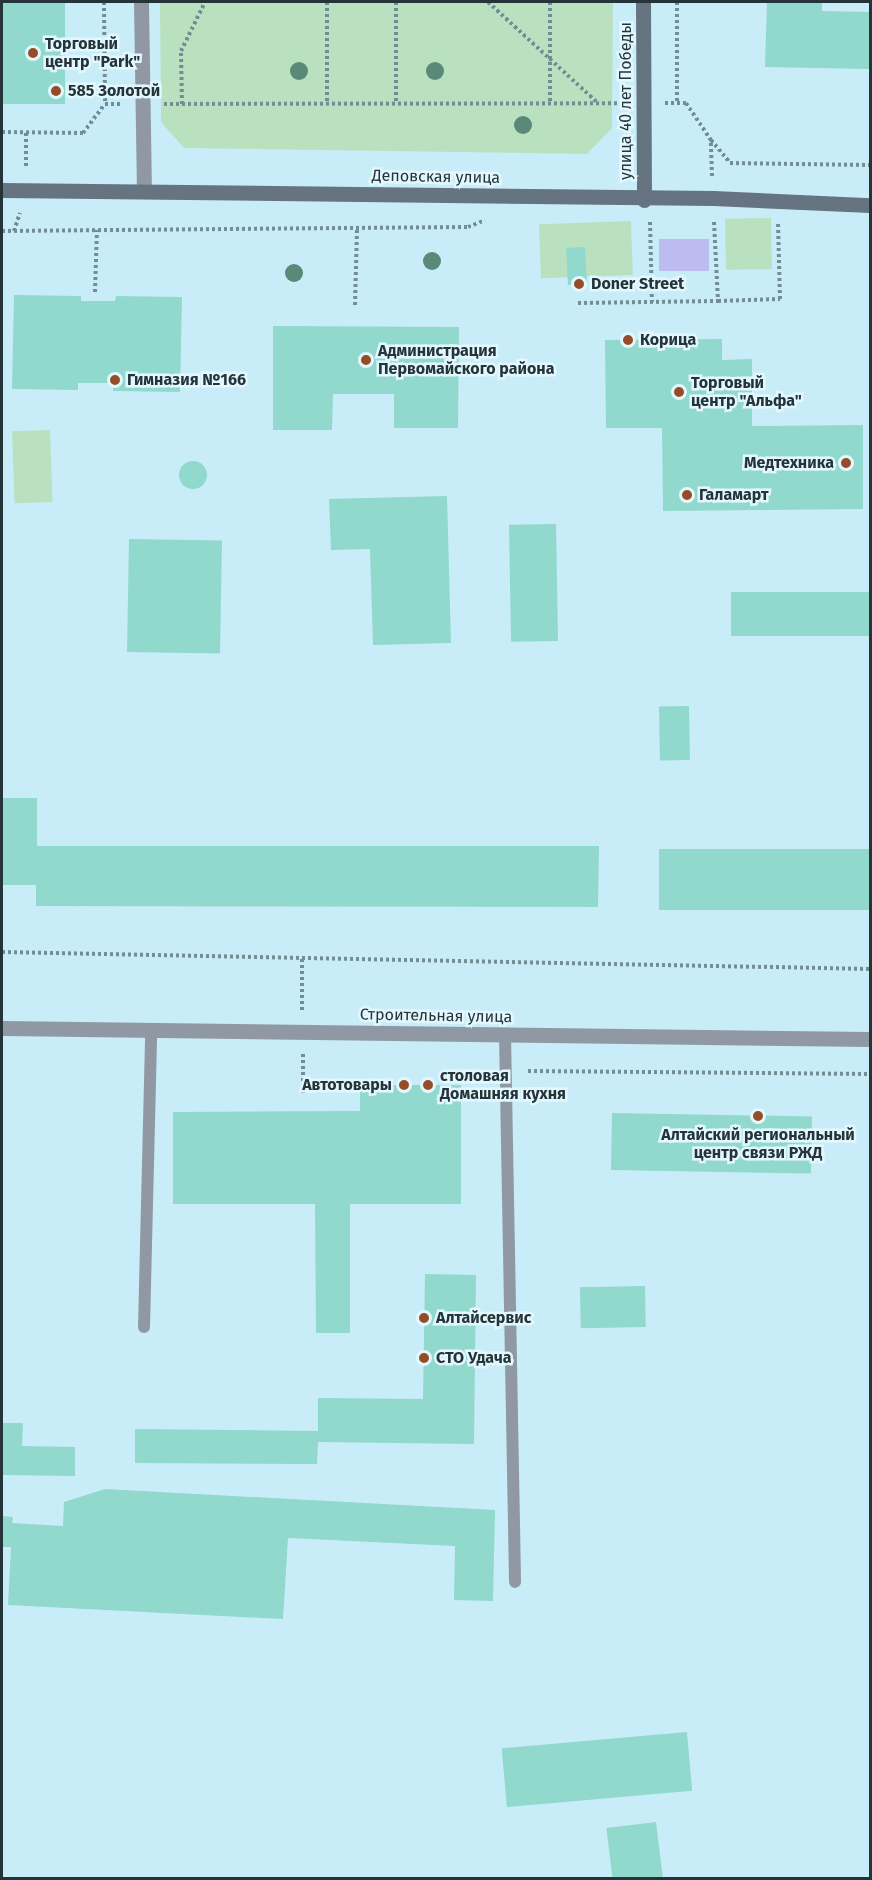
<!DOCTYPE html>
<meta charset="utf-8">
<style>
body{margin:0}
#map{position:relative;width:872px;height:1880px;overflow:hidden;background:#c9edf8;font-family:"Fira Sans",sans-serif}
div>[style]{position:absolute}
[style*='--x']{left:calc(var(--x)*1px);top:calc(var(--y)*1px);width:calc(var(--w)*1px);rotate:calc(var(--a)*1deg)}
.green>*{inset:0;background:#b9e1bf;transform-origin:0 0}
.water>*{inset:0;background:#bdbcf0;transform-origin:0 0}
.building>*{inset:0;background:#91d8cd;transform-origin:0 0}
.round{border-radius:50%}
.path>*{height:4px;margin-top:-2px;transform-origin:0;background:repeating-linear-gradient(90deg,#738d94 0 3px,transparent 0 6px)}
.lane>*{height:12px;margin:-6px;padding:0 6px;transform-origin:6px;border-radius:6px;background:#9099a3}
.street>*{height:15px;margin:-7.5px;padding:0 7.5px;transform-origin:7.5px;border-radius:7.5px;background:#9099a3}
.secondary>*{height:15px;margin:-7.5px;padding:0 7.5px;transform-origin:7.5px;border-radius:7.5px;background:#667482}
.trees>*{width:18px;height:18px;margin:-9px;border-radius:50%;background:#5a8879}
.dots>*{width:16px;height:16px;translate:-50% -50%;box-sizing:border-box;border:3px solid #e2f8fe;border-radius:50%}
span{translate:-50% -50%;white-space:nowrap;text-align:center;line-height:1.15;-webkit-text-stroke:5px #e2f8fe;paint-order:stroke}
.poi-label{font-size:16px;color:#253438;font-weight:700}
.left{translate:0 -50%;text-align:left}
.right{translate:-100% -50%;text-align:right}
.street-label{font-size:16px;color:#253438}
.frame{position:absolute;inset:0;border:3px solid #253438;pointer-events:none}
</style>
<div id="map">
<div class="green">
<div style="clip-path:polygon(160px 2px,613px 2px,612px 128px,587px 154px,184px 148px,161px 122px)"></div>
<div style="left:771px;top:218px;width:51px;height:46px;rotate:89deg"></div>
<div style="left:631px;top:221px;width:54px;height:92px;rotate:88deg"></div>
<div style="left:50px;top:430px;width:72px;height:38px;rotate:88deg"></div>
</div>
<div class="water">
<div style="left:709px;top:239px;width:32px;height:50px;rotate:90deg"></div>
</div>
<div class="building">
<div style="left:2px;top:2px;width:63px;height:102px"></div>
<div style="clip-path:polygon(767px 2px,822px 2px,822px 11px,870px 12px,870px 69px,765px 67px)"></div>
<div style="left:585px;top:247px;width:37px;height:19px;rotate:87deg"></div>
<div style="clip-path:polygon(14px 295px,81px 296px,81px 301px,115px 301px,116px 296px,182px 297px,180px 392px,113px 391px,113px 383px,78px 383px,78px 390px,12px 389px)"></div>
<div style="clip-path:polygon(273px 326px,459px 327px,458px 428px,394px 428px,394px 394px,333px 394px,332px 430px,273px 430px)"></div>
<div style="clip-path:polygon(722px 339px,722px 360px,752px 359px,752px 426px,863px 425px,863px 509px,663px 511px,662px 428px,606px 428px,605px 340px)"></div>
<div class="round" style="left:179px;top:461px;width:28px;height:28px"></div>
<div style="clip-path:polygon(447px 496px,451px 643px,373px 645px,370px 549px,331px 550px,329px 499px)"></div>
<div style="left:556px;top:524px;width:117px;height:47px;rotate:89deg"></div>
<div style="left:129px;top:539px;width:93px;height:113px;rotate:1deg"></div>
<div style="left:870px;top:592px;width:44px;height:139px;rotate:90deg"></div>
<div style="left:689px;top:706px;width:54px;height:30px;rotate:89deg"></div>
<div style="clip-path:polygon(2px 798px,37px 798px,37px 846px,599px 846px,598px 907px,36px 906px,36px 885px,2px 885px)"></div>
<div style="left:870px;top:849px;width:61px;height:211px;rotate:90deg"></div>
<div style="clip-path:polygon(360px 1085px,461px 1085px,461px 1204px,350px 1204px,350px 1333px,316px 1333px,315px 1204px,173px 1204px,173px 1112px,360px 1111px)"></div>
<div style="left:612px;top:1113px;width:200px;height:57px;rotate:1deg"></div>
<div style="clip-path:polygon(425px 1274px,476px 1275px,474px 1444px,318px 1442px,317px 1464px,135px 1463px,135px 1429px,318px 1431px,318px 1398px,423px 1399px)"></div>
<div style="left:645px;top:1286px;width:41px;height:65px;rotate:89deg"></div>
<div style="clip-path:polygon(2px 1423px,23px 1423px,22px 1446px,75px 1447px,75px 1476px,2px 1475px)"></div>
<div style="clip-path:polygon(105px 1489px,495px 1510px,493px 1601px,454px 1600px,455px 1546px,288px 1538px,283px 1619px,8px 1605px,11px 1547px,2px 1547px,2px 1516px,13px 1517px,12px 1523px,63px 1526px,64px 1502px)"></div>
<div style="left:687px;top:1732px;width:59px;height:186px;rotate:85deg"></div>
<div style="left:656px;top:1822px;width:56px;height:50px;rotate:83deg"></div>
</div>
<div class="path">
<div style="--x:104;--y:2;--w:102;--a:89.4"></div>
<div style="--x:105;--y:104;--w:16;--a:0"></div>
<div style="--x:327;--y:2;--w:102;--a:90"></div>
<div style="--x:396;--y:2;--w:101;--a:90"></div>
<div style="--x:488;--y:2;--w:149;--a:42.6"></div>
<div style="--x:550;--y:2;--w:101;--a:90"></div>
<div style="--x:677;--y:2;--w:101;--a:90"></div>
<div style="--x:665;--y:103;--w:21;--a:0"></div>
<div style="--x:686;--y:103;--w:45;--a:56"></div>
<div style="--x:164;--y:104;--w:458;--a:-0.1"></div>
<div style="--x:182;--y:104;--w:53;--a:-91.1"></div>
<div style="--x:181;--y:51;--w:55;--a:-63.9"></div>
<div style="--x:2;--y:132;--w:81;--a:0.7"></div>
<div style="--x:83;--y:133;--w:36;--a:-53"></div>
<div style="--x:26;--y:133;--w:35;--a:90"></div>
<div style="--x:712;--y:176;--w:36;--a:-92"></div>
<div style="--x:711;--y:140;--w:30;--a:50"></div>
<div style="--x:730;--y:163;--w:140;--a:0.8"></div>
<div style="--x:650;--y:222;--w:80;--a:88.6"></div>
<div style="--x:714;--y:222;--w:79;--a:87.1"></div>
<div style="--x:718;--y:301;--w:62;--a:-1.8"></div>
<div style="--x:780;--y:299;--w:77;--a:-91.5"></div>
<div style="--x:2;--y:231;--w:466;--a:-0.5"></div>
<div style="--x:468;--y:227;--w:18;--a:-22"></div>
<div style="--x:14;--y:231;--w:19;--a:-72"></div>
<div style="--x:95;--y:292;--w:62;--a:-88.2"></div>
<div style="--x:578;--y:303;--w:140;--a:-0.8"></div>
<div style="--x:355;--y:305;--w:77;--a:-88.5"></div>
<div style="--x:2;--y:952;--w:868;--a:1.12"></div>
<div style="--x:302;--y:959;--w:51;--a:90"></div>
<div style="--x:303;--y:1054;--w:41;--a:90"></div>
<div style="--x:528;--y:1071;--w:342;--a:0.5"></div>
</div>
<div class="lane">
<div style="--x:505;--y:1034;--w:548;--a:88.95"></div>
<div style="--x:144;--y:1327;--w:297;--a:-88.6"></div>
</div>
<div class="street">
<div style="--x:141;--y:2;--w:188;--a:89.1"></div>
<div style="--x:2;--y:1028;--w:868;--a:0.73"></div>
</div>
<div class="secondary">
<div style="--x:643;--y:2;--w:198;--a:89.7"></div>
<div style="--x:2;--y:190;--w:711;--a:0.64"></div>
<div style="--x:713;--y:198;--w:157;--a:2.6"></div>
</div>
<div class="trees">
<div style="left:299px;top:71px"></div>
<div style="left:435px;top:71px"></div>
<div style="left:523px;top:125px"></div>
<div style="left:432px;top:261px"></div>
<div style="left:294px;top:273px"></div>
</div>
<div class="dots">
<div style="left:33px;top:53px;background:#944d28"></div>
<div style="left:56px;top:91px;background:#944d28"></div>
<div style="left:579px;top:284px;background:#944d28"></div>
<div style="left:628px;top:340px;background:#944d28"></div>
<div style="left:366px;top:360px;background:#944d28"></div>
<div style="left:115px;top:380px;background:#944d28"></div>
<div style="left:679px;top:392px;background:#944d28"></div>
<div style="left:846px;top:463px;background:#944d28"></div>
<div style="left:687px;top:495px;background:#944d28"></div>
<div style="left:404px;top:1085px;background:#944d28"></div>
<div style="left:428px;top:1085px;background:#944d28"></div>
<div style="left:758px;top:1116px;background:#944d28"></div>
<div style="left:424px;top:1318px;background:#944d28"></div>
<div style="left:424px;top:1358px;background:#944d28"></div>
</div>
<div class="poi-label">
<span class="left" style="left:45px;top:53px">Торговый<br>центр "Park"</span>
<span class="left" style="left:68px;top:91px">585 Золотой</span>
<span class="left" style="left:591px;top:284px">Doner Street</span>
<span class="left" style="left:640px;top:340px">Корица</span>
<span class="left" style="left:378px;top:360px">Администрация<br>Первомайского района</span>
<span class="left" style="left:127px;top:380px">Гимназия №166</span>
<span class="left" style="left:691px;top:392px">Торговый<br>центр "Альфа"</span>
<span class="right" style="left:834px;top:463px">Медтехника</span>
<span class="left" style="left:699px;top:495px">Галамарт</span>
<span class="left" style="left:440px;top:1085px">столовая<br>Домашняя кухня</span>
<span class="right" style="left:392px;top:1085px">Автотовары</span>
<span style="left:758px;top:1144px">Алтайский региональный<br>центр связи РЖД</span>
<span class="left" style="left:436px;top:1318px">Алтайсервис</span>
<span class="left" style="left:436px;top:1358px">СТО Удача</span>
</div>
<div class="street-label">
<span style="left:626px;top:101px;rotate:-90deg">улица 40 лет Победы</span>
<span style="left:436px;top:177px;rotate:1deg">Деповская улица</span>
<span style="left:436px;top:1016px;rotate:1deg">Строительная улица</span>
</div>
<div class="frame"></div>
</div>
